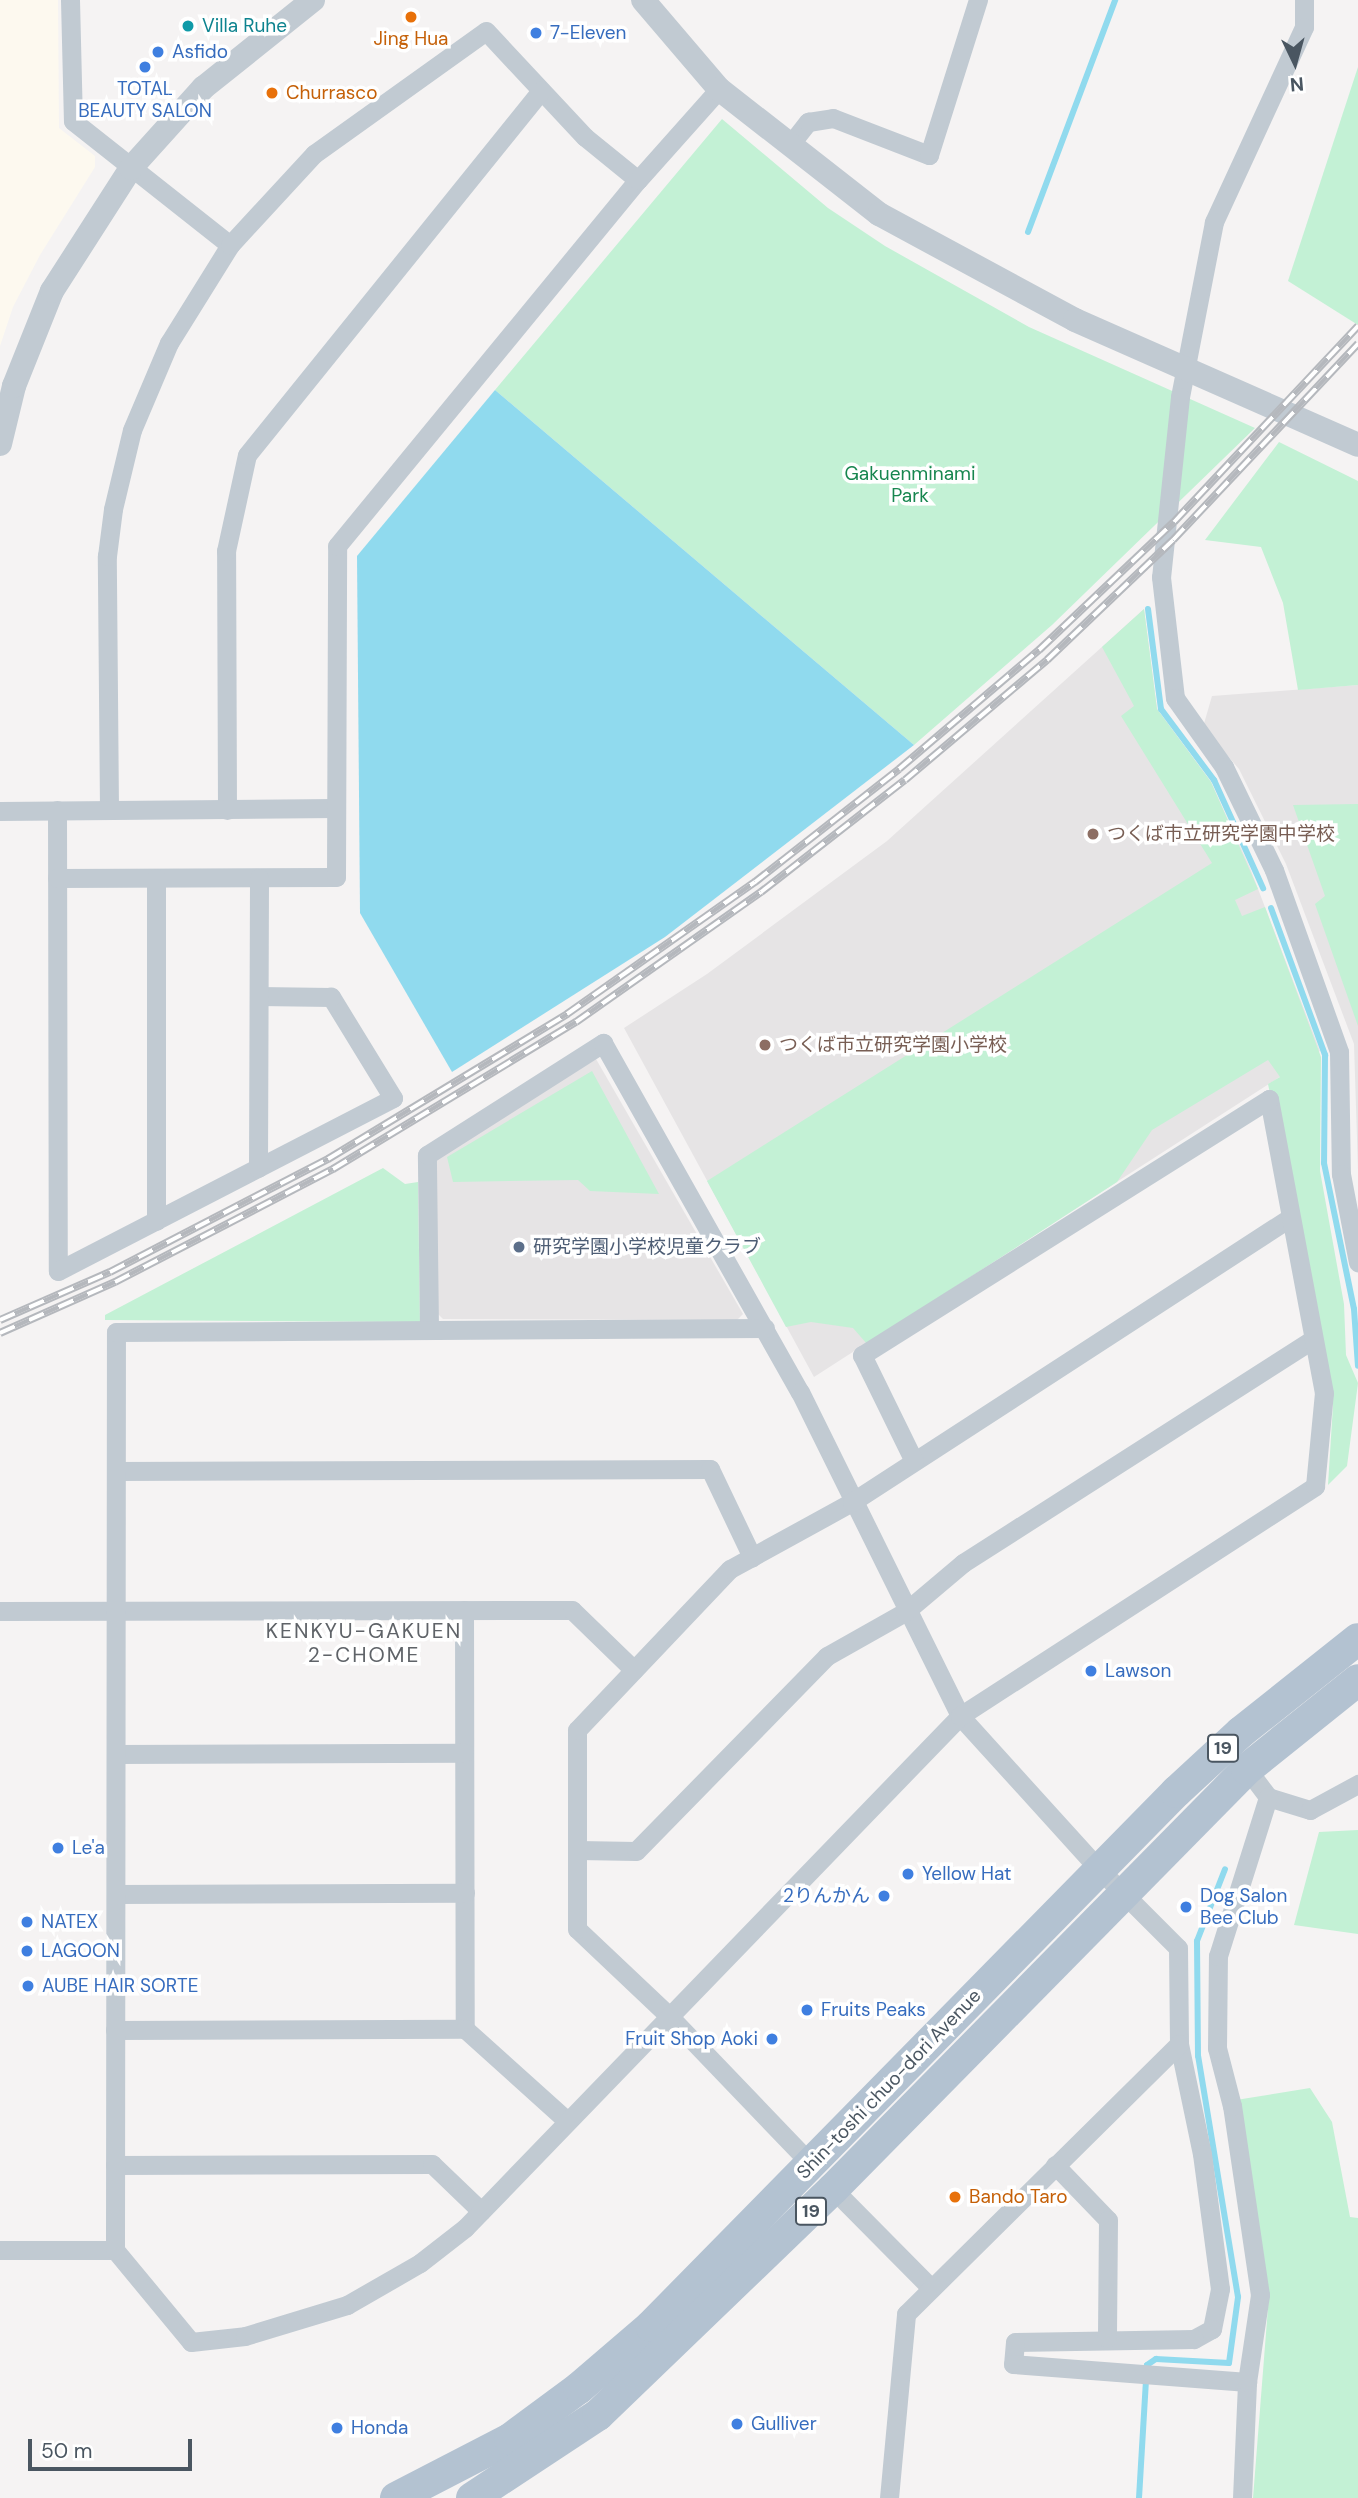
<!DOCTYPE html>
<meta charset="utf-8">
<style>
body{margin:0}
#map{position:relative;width:1358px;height:2498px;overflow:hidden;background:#f5f3f3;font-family:"DM Sans","Noto Sans JP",sans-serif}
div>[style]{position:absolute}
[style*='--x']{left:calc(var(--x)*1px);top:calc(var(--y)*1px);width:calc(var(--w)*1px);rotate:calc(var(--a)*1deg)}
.commercial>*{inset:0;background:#fdf9ef}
.education>*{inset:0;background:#e6e4e5}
.green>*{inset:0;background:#c3f1d5}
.water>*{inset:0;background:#90daee}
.stream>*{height:6px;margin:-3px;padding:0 3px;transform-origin:3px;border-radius:3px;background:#90daee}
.minor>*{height:19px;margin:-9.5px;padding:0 9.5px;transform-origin:9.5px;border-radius:9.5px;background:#c1cad2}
.tertiary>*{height:24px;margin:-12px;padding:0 12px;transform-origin:12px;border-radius:12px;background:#c1cad2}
.primary>*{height:32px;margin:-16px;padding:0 16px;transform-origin:16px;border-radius:16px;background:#b3c2d1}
.rail>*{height:8px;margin-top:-4px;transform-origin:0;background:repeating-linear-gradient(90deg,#fff 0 16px,#b5b8bd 0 32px);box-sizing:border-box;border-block:2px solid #b5b8bd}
.dots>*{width:19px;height:19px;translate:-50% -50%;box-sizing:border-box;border:4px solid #fff;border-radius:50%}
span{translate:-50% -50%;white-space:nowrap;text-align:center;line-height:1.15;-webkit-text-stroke:7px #fff;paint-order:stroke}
.shield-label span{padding:2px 5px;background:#fff;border:2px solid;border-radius:5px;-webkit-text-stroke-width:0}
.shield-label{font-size:18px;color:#4a5661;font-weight:700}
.culture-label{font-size:19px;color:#0d838f}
.left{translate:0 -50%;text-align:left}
.shop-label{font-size:19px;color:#366cbe}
.right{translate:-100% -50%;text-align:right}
.food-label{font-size:19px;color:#c56008}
.park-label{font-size:19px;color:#17864f}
.education-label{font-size:19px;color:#785e54}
.service-label{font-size:19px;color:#4e5e75}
.street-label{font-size:19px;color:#4a5661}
.neighbourhood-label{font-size:21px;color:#5f6368;letter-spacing:2px}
.north{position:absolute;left:1260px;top:28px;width:70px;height:70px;-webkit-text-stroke:5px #fff;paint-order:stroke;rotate:175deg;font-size:19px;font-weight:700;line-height:28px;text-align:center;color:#4a5661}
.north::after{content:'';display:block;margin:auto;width:24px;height:32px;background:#4a5661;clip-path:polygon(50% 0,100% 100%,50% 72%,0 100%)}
.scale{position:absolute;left:28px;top:2439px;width:164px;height:32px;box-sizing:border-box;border:4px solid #4a5661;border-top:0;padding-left:9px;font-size:21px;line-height:24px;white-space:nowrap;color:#4a5661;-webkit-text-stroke:5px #fff;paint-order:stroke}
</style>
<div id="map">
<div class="commercial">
<div style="clip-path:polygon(0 0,58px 0,59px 128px,95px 156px,95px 167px,40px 255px,13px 307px,0 346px)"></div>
</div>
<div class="education">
<div style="clip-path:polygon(1144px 609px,1157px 709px,1211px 782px,1250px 868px,1320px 1051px,814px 1377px,624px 1028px,707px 974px,887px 841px)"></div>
<div style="clip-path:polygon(1358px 685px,1358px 1170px,1354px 1044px,1286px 864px,1239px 769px,1203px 727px,1212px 696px)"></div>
<div style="clip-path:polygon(596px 1059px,743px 1314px,737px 1320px,443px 1319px,438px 1314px,436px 1158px)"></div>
</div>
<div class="green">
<div style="clip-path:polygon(1358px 67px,1358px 325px,1288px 281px)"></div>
<div style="clip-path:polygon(722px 119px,828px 208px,885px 246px,1029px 327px,1255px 428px,1052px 625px,914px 745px,495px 390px)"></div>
<div style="clip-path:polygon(1279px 442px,1358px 481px,1358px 685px,1298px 690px,1283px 603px,1261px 547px,1205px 540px)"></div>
<div style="clip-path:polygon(1144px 609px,1157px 709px,1211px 782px,1258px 889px,1235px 900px,1242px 916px,1265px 907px,1321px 1057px,1320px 1171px,1344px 1304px,1346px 1355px,1358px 1383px,1347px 1466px,1328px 1485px,1333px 1405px,1268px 1084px,1280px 1077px,1268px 1060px,1152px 1130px,1117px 1182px,867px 1344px,853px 1328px,811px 1322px,786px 1327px,707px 1181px,1212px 863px,1121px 716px,1134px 706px,1102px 647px)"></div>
<div style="clip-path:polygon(1358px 804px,1358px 1026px,1315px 904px,1325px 896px,1293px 805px)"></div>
<div style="clip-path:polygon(592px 1071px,659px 1194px,590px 1191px,578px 1180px,453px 1182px,447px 1157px)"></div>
<div style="clip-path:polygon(383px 1168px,405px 1184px,418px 1182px,420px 1322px,105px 1320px,105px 1315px)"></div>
<div style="clip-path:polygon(1358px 1830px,1358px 1934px,1294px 1925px,1319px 1832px)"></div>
<div style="clip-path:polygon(1310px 2088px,1332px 2122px,1350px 2217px,1358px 2218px,1358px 2498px,1253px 2498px,1269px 2295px,1236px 2100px)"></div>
</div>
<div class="water">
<div style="clip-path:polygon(495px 390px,914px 745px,665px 937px,452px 1072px,360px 913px,357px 556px)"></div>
</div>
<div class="stream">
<div style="--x:1028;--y:232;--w:248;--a:-69.4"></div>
<div style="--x:1148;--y:609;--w:101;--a:82.6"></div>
<div style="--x:1161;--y:709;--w:89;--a:53.3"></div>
<div style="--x:1214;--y:780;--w:119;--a:65.6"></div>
<div style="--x:1271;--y:908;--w:157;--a:69.8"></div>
<div style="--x:1325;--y:1055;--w:108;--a:90.5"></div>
<div style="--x:1324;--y:1163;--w:149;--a:78.4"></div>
<div style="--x:1354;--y:1309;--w:57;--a:86"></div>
<div style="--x:1139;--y:2498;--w:133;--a:-86.6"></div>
<div style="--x:1147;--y:2365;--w:11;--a:-34"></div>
<div style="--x:1156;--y:2359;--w:73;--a:3.1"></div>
<div style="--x:1229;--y:2363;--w:67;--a:-82.2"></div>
<div style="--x:1238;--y:2297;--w:244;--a:-99.4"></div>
<div style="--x:1198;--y:2056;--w:115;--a:-90.5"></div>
<div style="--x:1197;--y:1941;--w:77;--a:-68.7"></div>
</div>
<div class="minor">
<div style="--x:70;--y:0;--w:121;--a:88.6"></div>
<div style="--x:73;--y:121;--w:200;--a:38.3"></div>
<div style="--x:1304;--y:0;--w:27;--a:90"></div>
<div style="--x:1304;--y:27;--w:215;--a:114.8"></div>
<div style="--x:1214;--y:222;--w:178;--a:101"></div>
<div style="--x:1180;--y:397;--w:181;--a:96"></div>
<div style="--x:1161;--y:577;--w:122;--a:83.4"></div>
<div style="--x:1175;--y:698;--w:85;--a:54.6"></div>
<div style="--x:1224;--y:767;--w:114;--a:64.1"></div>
<div style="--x:1274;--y:870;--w:193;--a:70.3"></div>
<div style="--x:1339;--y:1052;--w:122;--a:89.1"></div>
<div style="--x:1341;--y:1174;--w:90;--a:79.1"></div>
<div style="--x:789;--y:146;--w:31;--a:-52"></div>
<div style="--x:808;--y:122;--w:25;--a:-9"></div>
<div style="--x:833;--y:118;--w:103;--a:21.1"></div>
<div style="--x:929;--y:155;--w:163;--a:-72.5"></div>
<div style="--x:57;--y:810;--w:461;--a:89.9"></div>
<div style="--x:58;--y:1271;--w:377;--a:-27.3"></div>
<div style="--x:393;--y:1098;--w:119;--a:-121.5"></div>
<div style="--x:331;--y:997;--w:72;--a:-179.2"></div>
<div style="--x:109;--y:810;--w:254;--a:-90.5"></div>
<div style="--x:107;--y:556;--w:47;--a:-82.7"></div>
<div style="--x:113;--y:509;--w:81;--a:-76.5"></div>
<div style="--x:132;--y:430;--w:95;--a:-67"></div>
<div style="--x:169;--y:343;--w:115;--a:-58.1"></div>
<div style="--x:230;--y:245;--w:124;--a:-47.3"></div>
<div style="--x:314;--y:154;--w:211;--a:-35.6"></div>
<div style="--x:486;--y:31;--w:145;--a:47"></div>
<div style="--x:585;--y:137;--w:68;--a:39.1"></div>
<div style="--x:227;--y:810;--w:259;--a:-90.2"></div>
<div style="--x:226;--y:551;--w:98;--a:-77.7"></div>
<div style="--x:247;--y:455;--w:468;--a:-51.1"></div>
<div style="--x:0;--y:811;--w:335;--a:-0.5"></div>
<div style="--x:57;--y:878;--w:279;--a:-0.2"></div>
<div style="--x:336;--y:877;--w:331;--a:-89.8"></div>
<div style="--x:337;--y:546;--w:474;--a:-50.6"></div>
<div style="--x:638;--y:180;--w:122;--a:-48.3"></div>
<div style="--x:258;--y:1168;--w:290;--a:-89.8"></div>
<div style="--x:156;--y:1221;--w:343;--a:-90"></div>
<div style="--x:429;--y:1329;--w:174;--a:-90.7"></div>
<div style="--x:427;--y:1155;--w:209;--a:-32.5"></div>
<div style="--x:603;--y:1043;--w:401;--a:60.6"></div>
<div style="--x:800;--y:1392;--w:361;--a:63.7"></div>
<div style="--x:960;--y:1716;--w:205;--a:47.8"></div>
<div style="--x:1098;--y:1868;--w:113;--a:45"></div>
<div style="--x:1178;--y:1948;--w:96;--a:89.4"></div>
<div style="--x:1179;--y:2044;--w:112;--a:78.2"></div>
<div style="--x:1202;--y:2154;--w:136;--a:82.4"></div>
<div style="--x:1220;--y:2289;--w:41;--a:101.3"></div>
<div style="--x:1212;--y:2329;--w:21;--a:151"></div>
<div style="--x:1194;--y:2339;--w:179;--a:179"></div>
<div style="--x:1015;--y:2342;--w:22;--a:95"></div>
<div style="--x:1013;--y:2364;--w:235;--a:4.4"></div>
<div style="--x:116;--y:1471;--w:594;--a:-0.19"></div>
<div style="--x:710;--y:1469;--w:98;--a:64.5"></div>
<div style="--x:464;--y:1610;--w:419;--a:89.9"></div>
<div style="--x:0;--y:1611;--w:572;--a:-0.1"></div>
<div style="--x:572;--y:1610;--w:86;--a:44.1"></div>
<div style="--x:116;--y:1754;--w:348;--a:-0.2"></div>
<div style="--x:1247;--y:1769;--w:35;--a:53"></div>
<div style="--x:1268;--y:1797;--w:44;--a:17.2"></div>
<div style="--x:1310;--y:1810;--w:55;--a:-28.4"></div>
<div style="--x:578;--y:1850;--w:58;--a:1"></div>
<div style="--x:636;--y:1851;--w:273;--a:-45.6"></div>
<div style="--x:827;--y:1656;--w:90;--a:-29.4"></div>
<div style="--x:905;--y:1612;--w:76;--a:-40.2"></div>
<div style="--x:963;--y:1563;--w:414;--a:-32.6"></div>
<div style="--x:116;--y:1894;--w:349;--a:-0.2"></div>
<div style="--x:115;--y:2030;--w:350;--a:-0.2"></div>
<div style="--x:465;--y:2029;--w:137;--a:42"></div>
<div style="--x:810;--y:2163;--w:205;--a:-133.8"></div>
<div style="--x:668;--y:2015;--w:125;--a:-136.6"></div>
<div style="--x:577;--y:1929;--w:199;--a:-90"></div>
<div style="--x:577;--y:1730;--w:222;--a:-46.5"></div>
<div style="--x:730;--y:1569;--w:139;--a:-28.8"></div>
<div style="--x:852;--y:1502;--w:520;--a:-32.99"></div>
<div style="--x:115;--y:2165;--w:317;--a:-0.2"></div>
<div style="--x:432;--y:2164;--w:68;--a:43.8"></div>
<div style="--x:1055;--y:2165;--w:76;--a:46.1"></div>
<div style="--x:1108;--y:2220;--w:118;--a:90.5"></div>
<div style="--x:833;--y:2189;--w:139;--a:45.3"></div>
<div style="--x:0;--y:2250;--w:115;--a:0"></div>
<div style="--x:115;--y:2250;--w:119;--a:50.4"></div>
<div style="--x:191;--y:2342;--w:54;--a:-6.3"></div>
<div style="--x:245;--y:2336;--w:107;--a:-16.9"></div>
<div style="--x:347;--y:2305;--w:84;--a:-29.9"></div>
<div style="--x:420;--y:2263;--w:57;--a:-37.9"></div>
<div style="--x:465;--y:2228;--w:712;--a:-45.97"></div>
<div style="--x:960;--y:1716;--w:423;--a:-32.9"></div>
<div style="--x:1315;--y:1486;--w:93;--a:-84.5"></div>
<div style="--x:1324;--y:1393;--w:299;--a:-100.6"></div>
<div style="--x:1269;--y:1099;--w:481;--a:147.8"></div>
<div style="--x:862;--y:1355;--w:118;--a:63.9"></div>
<div style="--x:115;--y:2250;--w:918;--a:-89.94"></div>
<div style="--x:116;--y:1332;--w:649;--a:-0.35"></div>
<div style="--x:889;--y:2498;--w:185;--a:-84.7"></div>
<div style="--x:906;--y:2314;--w:384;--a:-44.7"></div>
<div style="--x:1242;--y:2498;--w:116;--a:-87.5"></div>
<div style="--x:1247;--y:2382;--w:88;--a:-81.5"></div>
<div style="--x:1260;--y:2295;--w:191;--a:-98.4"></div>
<div style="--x:1232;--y:2106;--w:60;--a:-104.5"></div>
<div style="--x:1217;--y:2048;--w:92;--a:-89.4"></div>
<div style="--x:1218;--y:1956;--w:167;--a:-72.5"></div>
</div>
<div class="tertiary">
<div style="--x:643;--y:0;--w:117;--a:49.5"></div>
<div style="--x:719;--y:89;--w:203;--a:38"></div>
<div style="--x:879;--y:214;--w:223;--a:28.4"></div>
<div style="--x:1075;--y:320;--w:309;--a:23.8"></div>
<div style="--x:0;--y:444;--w:60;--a:-76.4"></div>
<div style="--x:14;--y:386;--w:102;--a:-68.2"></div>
<div style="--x:52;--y:291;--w:146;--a:-57.3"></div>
<div style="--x:131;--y:168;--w:108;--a:-48"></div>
<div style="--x:203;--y:88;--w:141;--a:-38.7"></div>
</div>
<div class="primary">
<div style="--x:396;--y:2498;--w:128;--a:-27.4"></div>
<div style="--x:510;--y:2439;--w:86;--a:-36.5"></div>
<div style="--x:579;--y:2388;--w:95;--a:-40.7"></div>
<div style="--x:651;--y:2326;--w:749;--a:-45.49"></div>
<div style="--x:1176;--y:1792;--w:88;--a:-42.7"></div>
<div style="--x:1241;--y:1732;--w:149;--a:-38.5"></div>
<div style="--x:472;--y:2498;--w:151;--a:-33.4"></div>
<div style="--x:598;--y:2415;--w:326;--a:-43.9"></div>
<div style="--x:833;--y:2189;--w:590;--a:-45.41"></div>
<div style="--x:1247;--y:1769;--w:142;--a:-38.7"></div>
</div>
<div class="rail">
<div style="--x:0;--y:1320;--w:120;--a:-23.6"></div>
<div style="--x:110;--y:1272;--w:246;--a:-27.4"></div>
<div style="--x:328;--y:1159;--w:280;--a:-31.2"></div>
<div style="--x:567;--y:1014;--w:230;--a:-35.1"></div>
<div style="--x:755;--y:882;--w:183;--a:-38.1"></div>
<div style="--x:899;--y:769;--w:184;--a:-40.4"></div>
<div style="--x:1039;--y:650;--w:186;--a:-43.5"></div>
<div style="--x:1174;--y:522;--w:269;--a:-46.8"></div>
<div style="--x:0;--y:1333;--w:126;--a:-23.9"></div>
<div style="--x:115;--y:1282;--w:246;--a:-27.4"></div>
<div style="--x:333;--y:1169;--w:284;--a:-31.2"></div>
<div style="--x:576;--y:1022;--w:226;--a:-35.1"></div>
<div style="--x:761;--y:892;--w:182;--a:-37.9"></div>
<div style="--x:905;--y:780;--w:186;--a:-40.2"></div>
<div style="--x:1047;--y:660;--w:174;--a:-43.6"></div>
<div style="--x:1173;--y:540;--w:270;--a:-46.7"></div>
</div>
<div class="dots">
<div style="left:411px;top:17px;background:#e8710a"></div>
<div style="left:188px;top:26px;background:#0f9aa8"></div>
<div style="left:536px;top:33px;background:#3f7fe0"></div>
<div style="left:158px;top:52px;background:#3f7fe0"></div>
<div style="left:145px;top:67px;background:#3f7fe0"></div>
<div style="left:272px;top:93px;background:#e8710a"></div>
<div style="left:1093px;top:834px;background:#8d6e63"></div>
<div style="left:765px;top:1045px;background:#8d6e63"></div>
<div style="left:519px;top:1247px;background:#5c6f8a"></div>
<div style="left:1091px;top:1671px;background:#3f7fe0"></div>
<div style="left:58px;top:1848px;background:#3f7fe0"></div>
<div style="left:908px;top:1874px;background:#3f7fe0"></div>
<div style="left:884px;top:1896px;background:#3f7fe0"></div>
<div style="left:1186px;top:1907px;background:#3f7fe0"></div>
<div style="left:27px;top:1922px;background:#3f7fe0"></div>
<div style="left:27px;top:1951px;background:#3f7fe0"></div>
<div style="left:28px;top:1986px;background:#3f7fe0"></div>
<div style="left:807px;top:2010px;background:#3f7fe0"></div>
<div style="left:772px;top:2039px;background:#3f7fe0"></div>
<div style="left:955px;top:2197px;background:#e8710a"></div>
<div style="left:737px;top:2424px;background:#3f7fe0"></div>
<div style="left:337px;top:2428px;background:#3f7fe0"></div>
</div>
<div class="shield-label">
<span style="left:1223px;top:1748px">19</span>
<span style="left:811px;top:2211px">19</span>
</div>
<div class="culture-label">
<span class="left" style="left:202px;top:26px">Villa Ruhe</span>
</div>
<div class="shop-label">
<span class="left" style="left:550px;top:33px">7-Eleven</span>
<span class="left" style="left:172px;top:52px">Asfido</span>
<span style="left:145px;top:100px">TOTAL<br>BEAUTY SALON</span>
<span class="left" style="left:1105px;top:1671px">Lawson</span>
<span class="left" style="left:72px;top:1848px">Le'a</span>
<span class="left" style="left:922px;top:1874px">Yellow Hat</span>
<span class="right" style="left:870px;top:1896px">2りんかん</span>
<span class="left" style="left:1200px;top:1907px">Dog Salon<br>Bee Club</span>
<span class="left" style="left:41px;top:1922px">NATEX</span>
<span class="left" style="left:41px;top:1951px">LAGOON</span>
<span class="left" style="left:42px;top:1986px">AUBE HAIR SORTE</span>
<span class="left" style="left:821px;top:2010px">Fruits Peaks</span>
<span class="right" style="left:758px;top:2039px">Fruit Shop Aoki</span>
<span class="left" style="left:751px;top:2424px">Gulliver</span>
<span class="left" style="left:351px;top:2428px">Honda</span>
</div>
<div class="food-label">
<span style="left:411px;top:39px">Jing Hua</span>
<span class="left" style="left:286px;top:93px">Churrasco</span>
<span class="left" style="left:969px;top:2197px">Bando Taro</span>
</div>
<div class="park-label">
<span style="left:910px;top:485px">Gakuenminami<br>Park</span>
</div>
<div class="education-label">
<span class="left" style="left:1107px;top:834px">つくば市立研究学園中学校</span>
<span class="left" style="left:779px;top:1045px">つくば市立研究学園小学校</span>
</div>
<div class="service-label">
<span class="left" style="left:533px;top:1247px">研究学園小学校児童クラブ</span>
</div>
<div class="street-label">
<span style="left:889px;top:2084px;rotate:-46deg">Shin-toshi chuo-dori Avenue</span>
</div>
<div class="neighbourhood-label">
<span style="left:364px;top:1643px">KENKYU-GAKUEN<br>2-CHOME</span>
</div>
<div class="north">N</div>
<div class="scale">50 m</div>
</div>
